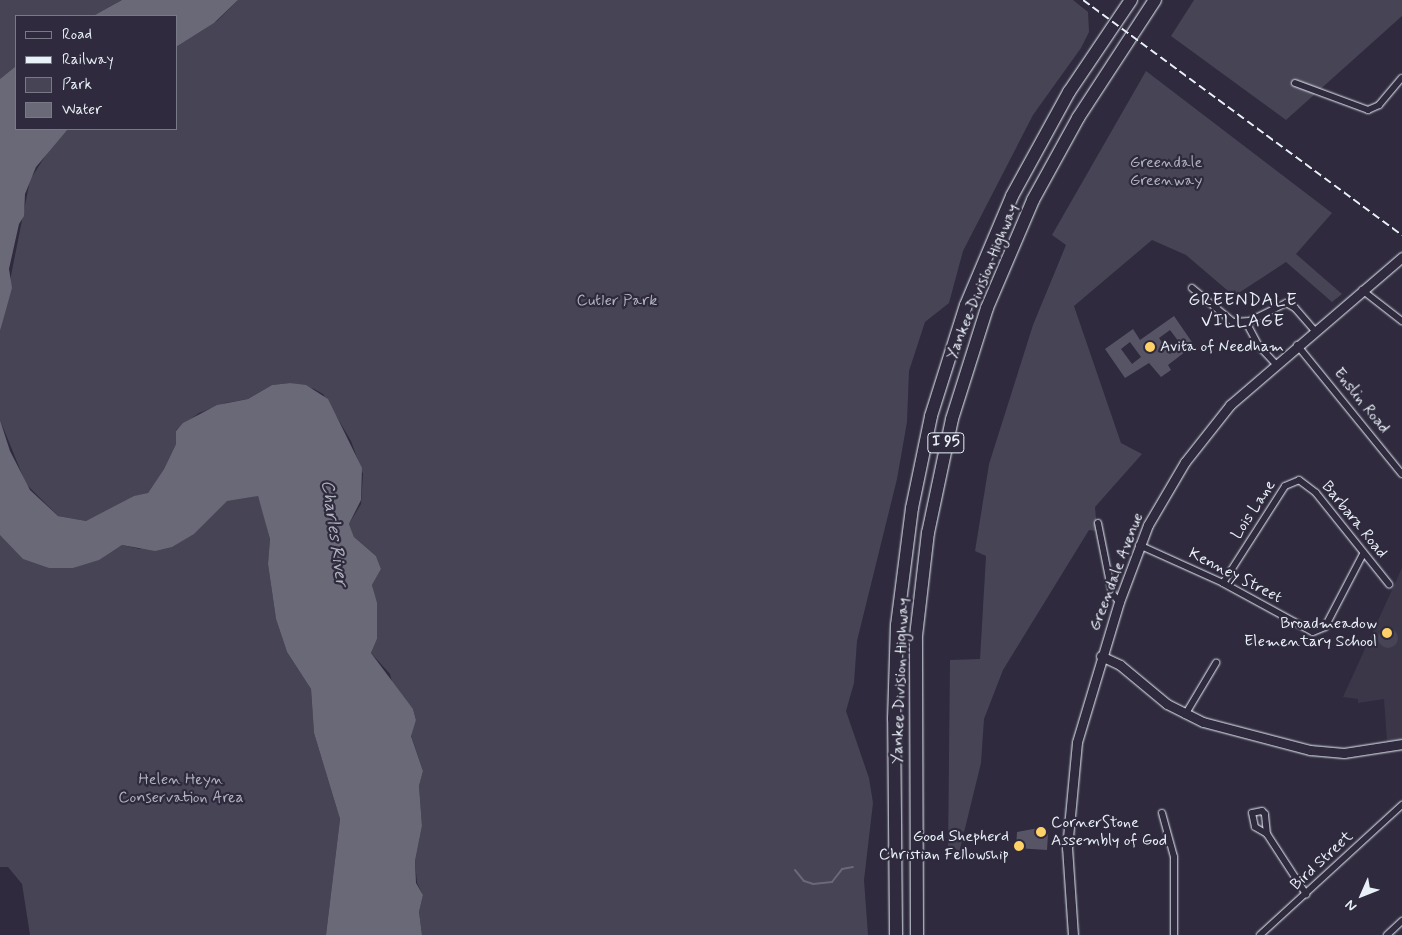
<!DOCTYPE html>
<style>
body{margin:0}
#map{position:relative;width:1402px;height:935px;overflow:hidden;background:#2f2a3d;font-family:Mynerve,sans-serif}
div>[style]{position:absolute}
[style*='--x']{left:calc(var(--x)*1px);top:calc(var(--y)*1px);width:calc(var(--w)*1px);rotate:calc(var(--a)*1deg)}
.built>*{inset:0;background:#3b3749}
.green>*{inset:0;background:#464455}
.round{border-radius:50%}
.water>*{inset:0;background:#696978}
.stream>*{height:2px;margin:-1px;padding:0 1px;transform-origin:1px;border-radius:1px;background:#696978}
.building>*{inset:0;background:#575565}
.roads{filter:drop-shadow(0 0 1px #e8f1f8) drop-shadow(0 0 1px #e8f1f8)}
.minor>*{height:6px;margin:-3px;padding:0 3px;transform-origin:3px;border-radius:3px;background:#2f2a3d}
.tertiary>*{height:9px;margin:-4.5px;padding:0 4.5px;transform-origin:4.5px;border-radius:4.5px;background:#2f2a3d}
.secondary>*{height:9px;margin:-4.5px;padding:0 4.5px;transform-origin:4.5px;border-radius:4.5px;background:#2f2a3d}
.motorway>*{height:12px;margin:-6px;padding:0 6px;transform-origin:6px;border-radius:6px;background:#2f2a3d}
.rail>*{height:2px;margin-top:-1px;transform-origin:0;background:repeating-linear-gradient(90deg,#e8f1f8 0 8px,transparent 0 12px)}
.dots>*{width:14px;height:14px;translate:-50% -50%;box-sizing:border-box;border:2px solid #2f2a3d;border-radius:50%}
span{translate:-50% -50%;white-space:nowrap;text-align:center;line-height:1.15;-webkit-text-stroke:4.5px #2f2a3d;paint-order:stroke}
.shield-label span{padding:1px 4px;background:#2f2a3d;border:1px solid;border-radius:4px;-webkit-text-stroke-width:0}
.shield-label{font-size:15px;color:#e8f1f8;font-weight:700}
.park-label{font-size:16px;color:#afb4bf}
.street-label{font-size:16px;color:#e8f1f8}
.poi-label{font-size:16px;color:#e8f1f8}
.left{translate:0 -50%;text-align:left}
.right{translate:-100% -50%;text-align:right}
.neighbourhood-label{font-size:18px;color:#e8f1f8;letter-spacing:1px}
.water-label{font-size:18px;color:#afb4be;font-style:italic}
.legend{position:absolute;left:15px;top:15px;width:162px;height:115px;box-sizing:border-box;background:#2f2a3d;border:1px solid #797a88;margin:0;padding:6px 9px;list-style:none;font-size:15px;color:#e8f1f8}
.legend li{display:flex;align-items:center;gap:10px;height:25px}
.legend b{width:25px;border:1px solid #797a88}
.north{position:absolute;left:1337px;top:870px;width:50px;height:50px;-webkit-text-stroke:4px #2f2a3d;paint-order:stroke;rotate:226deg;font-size:14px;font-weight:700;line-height:20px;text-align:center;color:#e8f1f8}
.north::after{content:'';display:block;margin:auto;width:18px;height:22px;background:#e8f1f8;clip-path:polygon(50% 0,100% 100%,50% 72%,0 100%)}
</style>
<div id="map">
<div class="built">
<div style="clip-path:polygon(1402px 568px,1402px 740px,1387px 742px,1384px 699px,1358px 703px,1358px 699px,1343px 697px)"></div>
</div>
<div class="green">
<div style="clip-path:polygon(0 0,122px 0,93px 16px,16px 16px,16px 66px,0 79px)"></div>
<div style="clip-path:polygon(238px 0,1073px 0,1088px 12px,1089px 32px,1081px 48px,1033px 115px,963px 251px,949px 303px,925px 322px,909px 371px,907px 422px,897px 479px,857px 641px,854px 683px,846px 711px,869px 778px,873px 803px,864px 880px,868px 935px,422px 935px,419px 912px,423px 895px,417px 883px,415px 861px,422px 826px,419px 786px,423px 771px,410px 732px,416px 720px,413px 709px,393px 686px,390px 674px,371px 653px,377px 639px,377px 608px,372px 585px,381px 569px,376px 556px,354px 537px,349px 524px,361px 504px,363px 474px,351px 441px,323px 394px,314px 389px,290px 383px,272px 385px,248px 399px,225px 403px,199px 413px,176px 430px,176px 444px,164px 469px,148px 493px,86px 521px,58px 516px,26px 484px,0 420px,0 331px,30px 180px,54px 142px,68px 129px,176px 129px,176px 47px,217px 21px)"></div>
<div style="clip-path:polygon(1194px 0,1402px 0,1402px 16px,1286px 120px,1171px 36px)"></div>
<div style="clip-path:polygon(1146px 71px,1332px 213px,1296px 254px,1342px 294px,1332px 302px,1286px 262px,1234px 296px,1186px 255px,1152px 240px,1074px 306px,1121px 443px,1142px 454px,1095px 507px,1097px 531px,1089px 530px,1003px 670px,984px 719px,981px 763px,958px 857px,948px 854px,950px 660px,980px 659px,986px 556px,975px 551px,989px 464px,1033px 325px,1066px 245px,1052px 235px)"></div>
<div style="clip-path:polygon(247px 495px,258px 496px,262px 508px,270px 539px,268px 564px,276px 619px,287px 652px,311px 689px,314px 733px,340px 819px,326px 935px,30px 935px,22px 884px,8px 867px,0 867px,0 533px,73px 568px,122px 545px,140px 549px,229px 499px)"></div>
<div class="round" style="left:1378px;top:628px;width:20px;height:20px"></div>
</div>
<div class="water">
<div style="clip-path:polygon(122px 0,238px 0,214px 23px,176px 47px,176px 16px,93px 16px)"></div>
<div style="clip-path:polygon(16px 66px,16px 129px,68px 129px,36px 167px,25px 194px,24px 216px,19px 224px,9px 269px,12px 288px,0 331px,0 79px)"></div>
<div style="clip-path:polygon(290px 383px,306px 385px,328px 399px,362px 468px,361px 500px,349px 524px,354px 537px,376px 556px,381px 569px,372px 585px,377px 603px,377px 639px,371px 653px,413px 709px,416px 720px,411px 736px,423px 771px,419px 786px,422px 826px,415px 861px,416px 883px,423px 895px,419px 912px,422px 935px,326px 935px,340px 819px,314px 733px,311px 689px,287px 652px,276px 619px,268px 564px,270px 539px,258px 496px,227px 501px,194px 534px,172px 547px,155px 551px,122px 545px,99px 560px,73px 568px,49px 568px,23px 559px,0 535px,0 420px,10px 451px,30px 490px,58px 516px,86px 521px,134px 496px,148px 493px,164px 469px,176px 444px,176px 431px,183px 423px,217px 405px,248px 399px,272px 385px)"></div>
</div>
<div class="stream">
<div style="--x:795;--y:870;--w:14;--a:51"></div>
<div style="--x:804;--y:881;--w:9;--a:18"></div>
<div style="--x:813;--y:884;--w:19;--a:-6"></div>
<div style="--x:832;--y:882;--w:16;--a:-52"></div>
<div style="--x:842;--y:869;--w:11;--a:-10"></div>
</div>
<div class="building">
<div style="clip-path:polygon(evenodd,1174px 316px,1194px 345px,1168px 365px,1171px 370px,1161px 377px,1149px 363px,1125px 378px,1105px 349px,1133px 329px,1140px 340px,1174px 316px,1170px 330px,1182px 346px,1170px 354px,1159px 338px,1170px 330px,1174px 316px,1130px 342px,1141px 357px,1132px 364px,1121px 349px,1130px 342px)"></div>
<div style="clip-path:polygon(1044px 827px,1043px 834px,1048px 834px,1047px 850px,1016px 848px,1017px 832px)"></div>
</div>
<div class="roads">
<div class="minor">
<div style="--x:1295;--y:83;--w:78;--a:20.3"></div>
<div style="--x:1368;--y:110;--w:12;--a:-24"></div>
<div style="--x:1379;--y:105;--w:35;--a:-50"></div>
<div style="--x:1192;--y:288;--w:53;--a:39.7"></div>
<div style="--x:1233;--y:322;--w:17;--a:-3"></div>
<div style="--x:1250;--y:321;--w:40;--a:-26.6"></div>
<div style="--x:1286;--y:303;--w:10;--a:29"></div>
<div style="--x:1295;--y:308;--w:29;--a:49"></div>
<div style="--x:1362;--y:290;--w:51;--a:37.8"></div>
<div style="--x:1246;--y:322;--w:26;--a:62"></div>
<div style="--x:1258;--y:345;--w:25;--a:47"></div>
<div style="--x:1297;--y:345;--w:166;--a:50.9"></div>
<div style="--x:1098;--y:523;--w:71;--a:78.7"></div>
<div style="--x:1112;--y:593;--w:11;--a:52"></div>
<div style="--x:1139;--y:545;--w:92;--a:24.3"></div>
<div style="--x:1223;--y:583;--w:102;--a:28.6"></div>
<div style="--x:1313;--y:632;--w:13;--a:-23"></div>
<div style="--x:1325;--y:627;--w:82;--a:-62.5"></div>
<div style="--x:1223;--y:583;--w:115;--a:-57.4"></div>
<div style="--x:1285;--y:486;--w:15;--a:-23"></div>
<div style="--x:1299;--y:480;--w:21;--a:37"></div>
<div style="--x:1316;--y:493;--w:117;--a:51.3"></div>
<div style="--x:1185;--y:715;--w:61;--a:-59.2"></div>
<div style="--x:1162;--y:813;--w:46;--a:74.7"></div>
<div style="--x:1174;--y:857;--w:78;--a:90"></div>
<div style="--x:1267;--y:834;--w:20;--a:-96"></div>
<div style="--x:1265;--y:814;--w:4;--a:-135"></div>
<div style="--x:1262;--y:811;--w:10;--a:169"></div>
<div style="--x:1252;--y:813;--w:14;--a:78"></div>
<div style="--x:1255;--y:827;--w:14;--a:30"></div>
<div style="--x:1267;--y:834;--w:72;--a:57"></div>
<div style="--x:1260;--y:935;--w:193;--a:-42.5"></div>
<div style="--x:1387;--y:935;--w:21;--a:-43"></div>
</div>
<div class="tertiary">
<div style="--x:1101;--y:656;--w:21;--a:25"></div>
<div style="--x:1120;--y:665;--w:61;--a:39.7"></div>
<div style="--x:1167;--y:704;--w:40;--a:26.6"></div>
<div style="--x:1203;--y:722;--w:111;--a:14.7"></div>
<div style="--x:1310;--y:750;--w:34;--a:5"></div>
<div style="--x:1344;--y:753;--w:59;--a:-8.8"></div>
</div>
<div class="secondary">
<div style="--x:1073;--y:935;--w:87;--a:-93.9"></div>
<div style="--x:1067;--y:848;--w:106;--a:-84.6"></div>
<div style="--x:1077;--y:742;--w:146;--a:-73.3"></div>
<div style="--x:1119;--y:602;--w:82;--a:-69.4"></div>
<div style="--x:1148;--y:525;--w:73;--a:-59.6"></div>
<div style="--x:1185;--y:462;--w:73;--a:-51.7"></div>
<div style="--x:1230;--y:405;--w:227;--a:-40.7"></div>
</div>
<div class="motorway">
<div style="--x:896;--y:935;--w:216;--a:-90.5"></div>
<div style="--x:894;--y:719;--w:94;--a:-88.2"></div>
<div style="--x:897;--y:625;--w:118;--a:-82.7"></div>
<div style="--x:912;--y:508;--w:94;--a:-78.3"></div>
<div style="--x:931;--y:416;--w:116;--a:-72.5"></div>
<div style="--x:966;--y:305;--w:118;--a:-67.1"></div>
<div style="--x:1012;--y:196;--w:119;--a:-61.3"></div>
<div style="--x:1069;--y:92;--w:111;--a:-56"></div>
<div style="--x:917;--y:935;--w:299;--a:-90.2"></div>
<div style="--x:916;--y:636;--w:104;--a:-83.4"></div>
<div style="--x:928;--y:533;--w:116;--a:-78.1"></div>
<div style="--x:952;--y:419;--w:116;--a:-72.5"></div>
<div style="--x:987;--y:308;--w:117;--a:-66.9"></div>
<div style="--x:1033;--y:200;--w:94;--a:-61.2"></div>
<div style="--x:1078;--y:118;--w:141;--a:-56.9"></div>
</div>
</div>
<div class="rail">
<div style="--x:1083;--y:0;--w:396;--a:36.4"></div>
</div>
<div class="dots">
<div style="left:1150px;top:347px;background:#ffd166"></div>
<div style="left:1387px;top:633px;background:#ffd166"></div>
<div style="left:1041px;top:832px;background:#ffd166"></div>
<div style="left:1019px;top:846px;background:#ffd166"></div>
</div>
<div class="shield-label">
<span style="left:946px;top:443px">I 95</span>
</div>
<div class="park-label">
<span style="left:1166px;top:172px">Greendale<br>Greenway</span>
<span style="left:617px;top:301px">Cutler Park</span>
<span style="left:181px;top:789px">Helen Heyn<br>Conservation Area</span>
</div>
<div class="street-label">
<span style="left:983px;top:282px;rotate:-68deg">Yankee Division Highway</span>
<span style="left:1361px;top:401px;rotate:51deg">Enslin Road</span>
<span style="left:1254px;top:510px;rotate:-57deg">Lois Lane</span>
<span style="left:1354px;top:520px;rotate:51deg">Barbara Road</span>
<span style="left:1117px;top:572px;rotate:-69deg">Greendale Avenue</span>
<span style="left:1235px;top:576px;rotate:27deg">Kenney Street</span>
<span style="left:901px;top:681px;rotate:-88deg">Yankee Division Highway</span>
<span style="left:1322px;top:861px;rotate:-43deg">Bird Street</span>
</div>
<div class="poi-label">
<span class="left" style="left:1160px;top:347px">Avita of Needham</span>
<span class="right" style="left:1377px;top:633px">Broadmeadow<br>Elementary School</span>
<span class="left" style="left:1051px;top:832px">CornerStone<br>Assembly of God</span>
<span class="right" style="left:1009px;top:846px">Good Shepherd<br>Christian Fellowship</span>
</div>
<div class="neighbourhood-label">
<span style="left:1243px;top:311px">GREENDALE<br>VILLAGE</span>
</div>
<div class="water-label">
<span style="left:334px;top:533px;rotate:82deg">Charles River</span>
</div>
<ul class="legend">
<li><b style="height:6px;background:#2f2a3d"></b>Road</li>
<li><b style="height:6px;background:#e8f1f8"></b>Railway</li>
<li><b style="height:14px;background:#464455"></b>Park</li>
<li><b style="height:14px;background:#696978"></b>Water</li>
</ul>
<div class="north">N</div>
</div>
